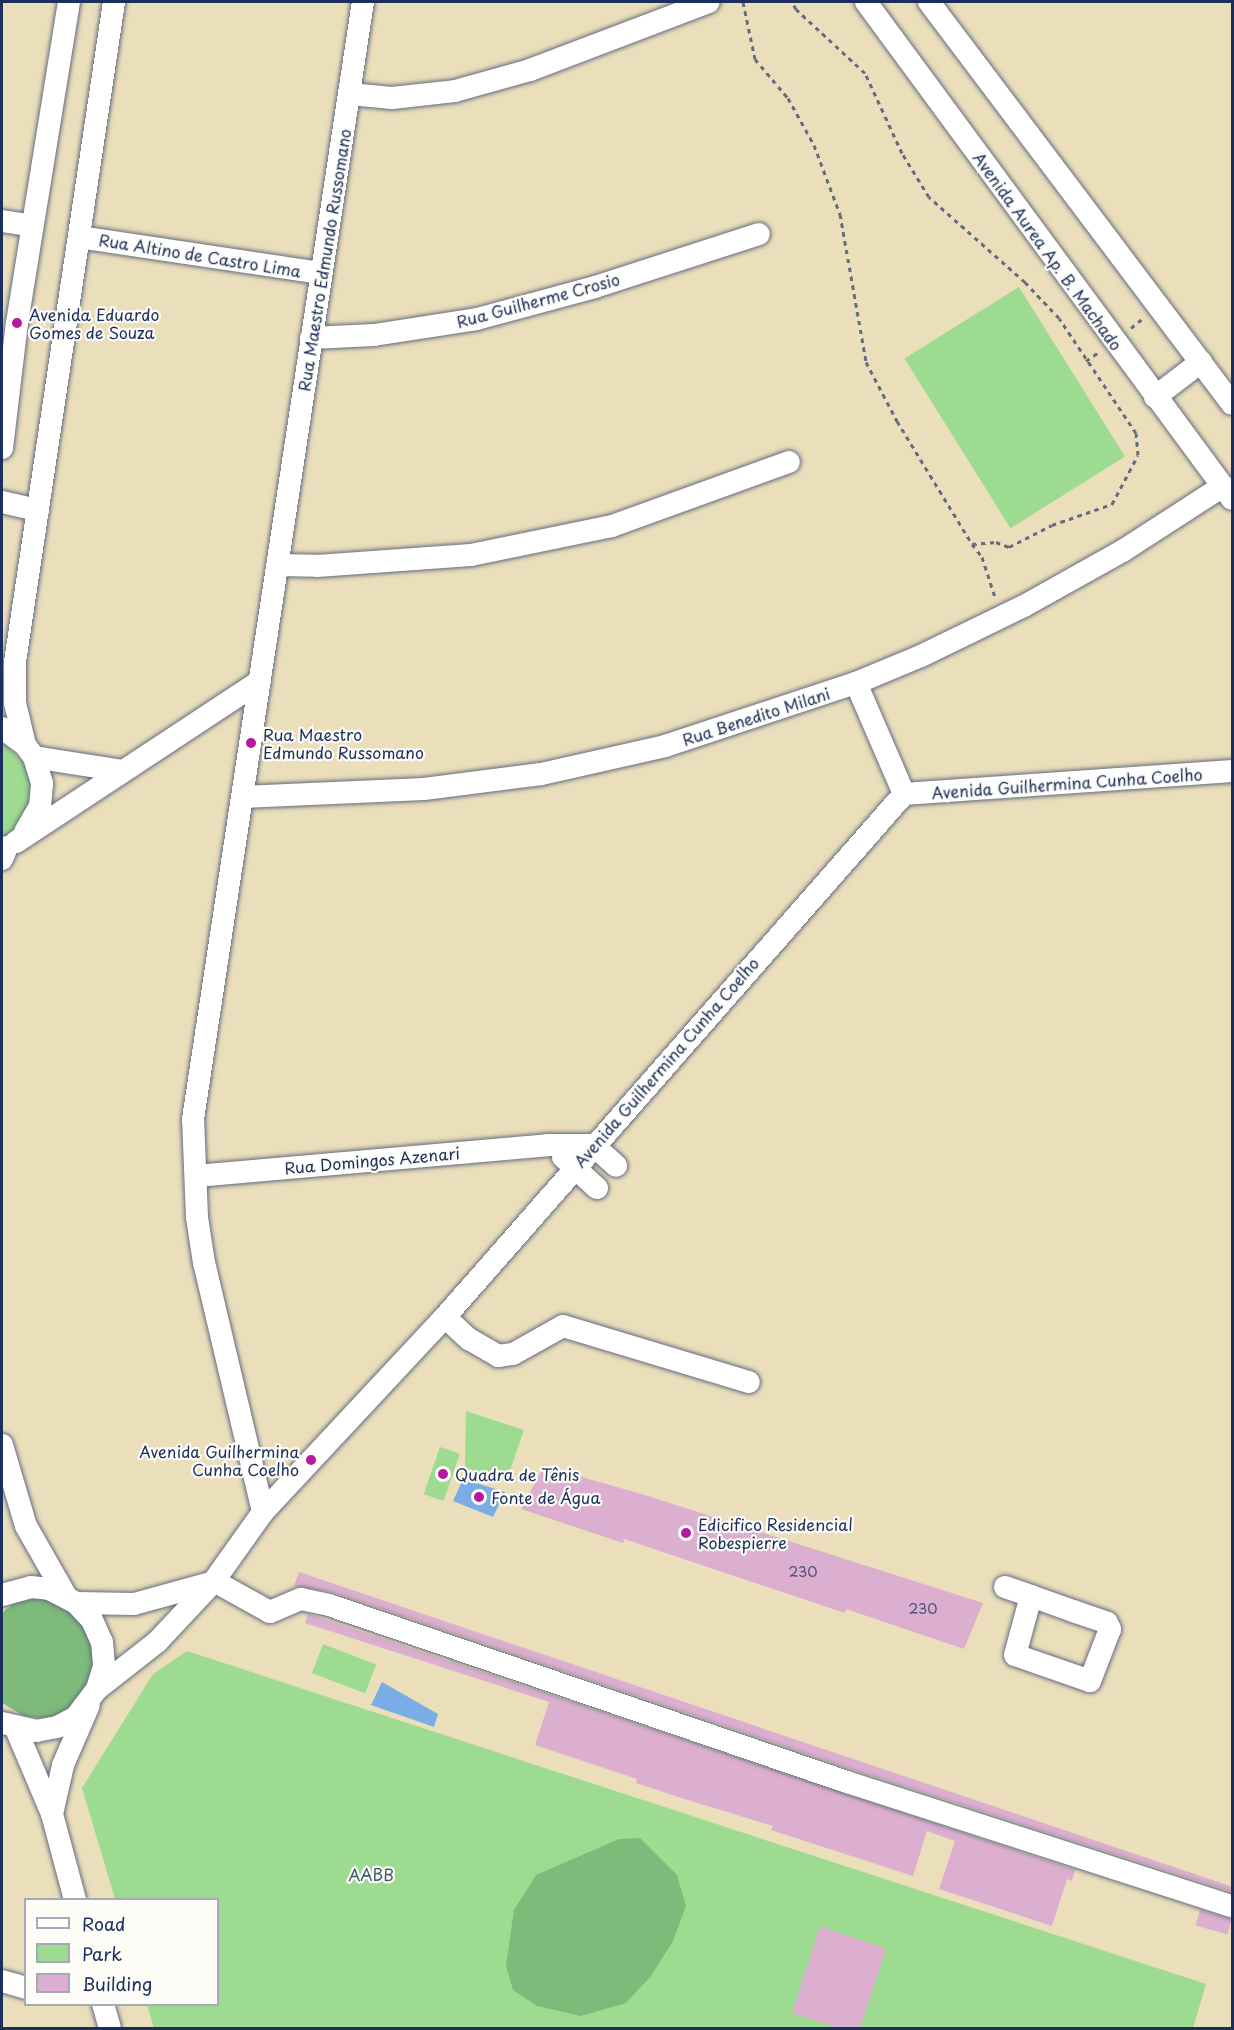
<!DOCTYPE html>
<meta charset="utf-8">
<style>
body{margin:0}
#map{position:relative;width:1234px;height:2030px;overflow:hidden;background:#ebdebb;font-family:"Playpen Sans",sans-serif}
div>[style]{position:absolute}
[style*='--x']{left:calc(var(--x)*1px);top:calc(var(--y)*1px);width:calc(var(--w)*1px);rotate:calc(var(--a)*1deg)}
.green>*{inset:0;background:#9ddb90;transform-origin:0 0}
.forest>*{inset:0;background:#7ebb7a}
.water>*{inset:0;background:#7aace6}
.building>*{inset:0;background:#dcafd1;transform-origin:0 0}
.path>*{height:3px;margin-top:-1.5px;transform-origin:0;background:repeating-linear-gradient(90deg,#646c7f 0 4.5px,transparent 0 9px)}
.roads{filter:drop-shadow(0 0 2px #646c7f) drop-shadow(0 0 2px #646c7f)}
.minor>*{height:22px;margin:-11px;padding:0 11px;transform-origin:11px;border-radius:11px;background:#fff}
.dots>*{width:16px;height:16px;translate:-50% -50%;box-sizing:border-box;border:3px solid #fdfcf7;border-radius:50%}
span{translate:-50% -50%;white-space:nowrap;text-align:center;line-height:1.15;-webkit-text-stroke:4.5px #fdfcf7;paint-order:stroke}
.number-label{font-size:14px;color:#4b4f7b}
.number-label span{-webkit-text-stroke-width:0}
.street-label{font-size:16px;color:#1b2f5e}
.poi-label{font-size:16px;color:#1b2f5e}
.left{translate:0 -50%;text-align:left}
.right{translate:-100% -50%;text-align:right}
.park-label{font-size:16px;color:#3c5a6a}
.frame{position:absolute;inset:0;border:3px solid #1b2f5e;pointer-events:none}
.legend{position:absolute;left:24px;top:1898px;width:195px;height:108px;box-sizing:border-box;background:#fdfcf7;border:2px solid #a3aaba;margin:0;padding:8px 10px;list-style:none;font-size:18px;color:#1b2f5e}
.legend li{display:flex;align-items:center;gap:12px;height:30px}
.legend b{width:30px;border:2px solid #a3aaba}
</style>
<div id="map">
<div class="green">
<div style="left:1019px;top:287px;width:200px;height:135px;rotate:58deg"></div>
<div style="clip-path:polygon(2px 741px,24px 763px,31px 783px,29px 805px,19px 824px,2px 839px)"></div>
<div style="clip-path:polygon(466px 1411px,524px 1430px,506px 1482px,465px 1467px)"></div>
<div style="left:440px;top:1447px;width:21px;height:50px;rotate:19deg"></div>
<div style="left:323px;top:1644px;width:57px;height:31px;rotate:21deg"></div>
<div style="clip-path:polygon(187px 1651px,1206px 1984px,1193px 2028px,154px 2028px,147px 2005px,218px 2004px,218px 1900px,115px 1899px,82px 1788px,153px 1674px)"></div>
</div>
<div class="forest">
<div style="clip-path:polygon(37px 1596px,82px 1610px,101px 1676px,71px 1712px,48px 1719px,24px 1716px,2px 1703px,2px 1613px,14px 1603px)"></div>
<div style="clip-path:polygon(640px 1838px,677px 1875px,686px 1906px,673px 1941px,651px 1976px,626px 2003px,581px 2016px,537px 2006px,513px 1990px,506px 1966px,514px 1910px,536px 1875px,619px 1839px)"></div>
</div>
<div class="water">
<div style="clip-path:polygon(463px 1479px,505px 1492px,493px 1517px,453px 1501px)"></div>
<div style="clip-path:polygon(382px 1682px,438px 1714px,434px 1727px,371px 1705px)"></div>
</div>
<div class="building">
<div style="clip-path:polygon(544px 1466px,648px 1496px,983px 1603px,964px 1649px,846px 1609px,845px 1613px,624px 1539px,623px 1543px,521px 1509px)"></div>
<div style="clip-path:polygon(299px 1572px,1233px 1887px,1233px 1892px,851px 1769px,333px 1592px,294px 1586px)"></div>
<div style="clip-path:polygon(308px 1614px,1075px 1870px,1072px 1881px,1067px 1879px,1052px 1926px,939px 1889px,955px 1841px,927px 1831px,913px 1876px,771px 1830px,773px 1826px,681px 1798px,636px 1783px,637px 1779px,535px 1745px,549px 1702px,305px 1623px)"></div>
<div style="left:1200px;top:1910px;width:33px;height:16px;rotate:16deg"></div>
<div style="clip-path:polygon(820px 1926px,886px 1949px,860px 2028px,839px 2028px,792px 2013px)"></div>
</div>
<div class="path">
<div style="--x:743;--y:2;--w:58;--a:78.1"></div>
<div style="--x:755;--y:59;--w:51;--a:49.8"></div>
<div style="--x:788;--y:98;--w:54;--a:61"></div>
<div style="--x:814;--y:145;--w:74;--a:69.4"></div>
<div style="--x:840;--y:214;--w:150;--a:80"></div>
<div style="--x:866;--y:362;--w:67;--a:62.3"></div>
<div style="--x:897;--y:421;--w:144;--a:58.6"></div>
<div style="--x:972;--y:544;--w:24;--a:-5"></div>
<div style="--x:996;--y:542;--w:14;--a:21"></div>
<div style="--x:1009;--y:547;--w:48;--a:-27.1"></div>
<div style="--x:1052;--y:525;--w:64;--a:-19.3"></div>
<div style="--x:1112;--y:504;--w:55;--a:-62"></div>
<div style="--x:1138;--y:455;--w:22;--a:-95"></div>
<div style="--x:1136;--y:433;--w:138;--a:-123.8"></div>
<div style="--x:1059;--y:318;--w:50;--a:-133.4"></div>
<div style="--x:1025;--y:282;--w:128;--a:-138.5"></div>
<div style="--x:929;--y:197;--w:52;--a:-121.5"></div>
<div style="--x:902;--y:153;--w:88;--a:-114.8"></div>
<div style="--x:865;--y:73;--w:94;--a:-137.2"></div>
<div style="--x:796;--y:9;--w:8;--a:-120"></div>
<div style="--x:1131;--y:328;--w:14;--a:-39"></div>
<div style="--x:1086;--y:361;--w:16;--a:-35"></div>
<div style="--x:972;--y:544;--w:16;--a:52"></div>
<div style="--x:982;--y:557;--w:42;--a:72"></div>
</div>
<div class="roads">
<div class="minor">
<div style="--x:866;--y:2;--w:617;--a:53.63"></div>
<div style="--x:929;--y:2;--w:503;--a:52.99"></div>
<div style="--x:350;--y:94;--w:42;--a:5.4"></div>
<div style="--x:392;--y:98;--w:63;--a:-6.3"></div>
<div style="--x:455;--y:91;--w:78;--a:-15.6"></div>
<div style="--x:530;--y:70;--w:191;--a:-20.8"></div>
<div style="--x:2;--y:221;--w:30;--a:9"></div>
<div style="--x:79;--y:237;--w:245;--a:8.5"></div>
<div style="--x:311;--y:338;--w:63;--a:-2.7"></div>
<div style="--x:374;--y:335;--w:104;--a:-8.8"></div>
<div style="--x:477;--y:319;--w:122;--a:-15.2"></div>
<div style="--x:595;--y:287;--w:172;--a:-17.9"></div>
<div style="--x:1155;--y:397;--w:58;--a:-37.3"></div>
<div style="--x:2;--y:448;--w:126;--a:-83.2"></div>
<div style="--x:17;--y:323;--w:325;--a:-80.8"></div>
<div style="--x:2;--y:502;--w:37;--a:13"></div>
<div style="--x:278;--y:565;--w:39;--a:1"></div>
<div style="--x:317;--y:566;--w:154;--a:-4.1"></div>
<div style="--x:471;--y:555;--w:144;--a:-11.6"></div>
<div style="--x:612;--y:526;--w:188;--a:-19.9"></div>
<div style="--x:856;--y:683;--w:121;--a:66.6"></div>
<div style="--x:2;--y:728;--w:29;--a:36"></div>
<div style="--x:25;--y:745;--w:15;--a:53"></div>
<div style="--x:34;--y:757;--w:28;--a:73"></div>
<div style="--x:42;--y:784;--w:22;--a:95"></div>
<div style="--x:40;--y:806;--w:30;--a:120"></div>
<div style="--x:25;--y:745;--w:43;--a:-103.4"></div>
<div style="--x:15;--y:703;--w:41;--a:-90"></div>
<div style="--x:15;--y:662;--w:667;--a:-81.47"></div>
<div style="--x:34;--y:757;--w:89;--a:9"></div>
<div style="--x:242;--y:797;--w:182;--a:-2.5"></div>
<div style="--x:424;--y:789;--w:118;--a:-7.3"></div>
<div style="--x:541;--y:774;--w:127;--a:-12.7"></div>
<div style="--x:665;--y:746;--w:201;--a:-18.3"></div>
<div style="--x:856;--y:683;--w:70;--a:-22.6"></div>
<div style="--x:921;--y:656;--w:114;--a:-25.9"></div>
<div style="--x:1024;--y:606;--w:115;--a:-29.2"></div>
<div style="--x:1124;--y:550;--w:118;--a:-32.9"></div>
<div style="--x:16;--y:842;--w:292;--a:-33.4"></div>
<div style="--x:2;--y:859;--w:13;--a:-67"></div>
<div style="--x:563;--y:1157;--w:46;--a:42.4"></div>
<div style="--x:196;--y:1176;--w:353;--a:-5"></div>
<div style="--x:548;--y:1145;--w:45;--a:0"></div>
<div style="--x:593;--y:1145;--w:31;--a:42"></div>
<div style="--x:445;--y:1317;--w:33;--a:43"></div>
<div style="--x:469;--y:1339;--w:34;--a:30"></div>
<div style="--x:498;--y:1356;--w:15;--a:-8"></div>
<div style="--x:513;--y:1354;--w:57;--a:-29.2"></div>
<div style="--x:563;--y:1326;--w:194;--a:16.8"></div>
<div style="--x:2;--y:1445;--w:84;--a:73.5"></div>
<div style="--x:26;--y:1526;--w:81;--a:60.3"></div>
<div style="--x:263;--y:1512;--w:256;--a:-103.3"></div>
<div style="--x:204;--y:1263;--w:47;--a:-98.7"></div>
<div style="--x:197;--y:1217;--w:98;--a:-92.3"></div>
<div style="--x:193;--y:1119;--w:1130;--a:-81.35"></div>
<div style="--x:214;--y:1581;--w:64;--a:29"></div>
<div style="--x:270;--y:1612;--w:34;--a:-23"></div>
<div style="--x:301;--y:1599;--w:29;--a:12"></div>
<div style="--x:329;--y:1605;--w:547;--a:18.87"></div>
<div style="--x:847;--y:1782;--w:404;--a:17.9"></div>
<div style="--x:1005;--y:1587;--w:28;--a:19"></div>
<div style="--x:1031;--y:1596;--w:45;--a:19.7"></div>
<div style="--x:1073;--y:1611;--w:36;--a:19"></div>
<div style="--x:1107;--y:1623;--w:7;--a:63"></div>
<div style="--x:1110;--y:1629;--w:56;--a:111"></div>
<div style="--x:1090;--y:1681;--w:79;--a:-160.9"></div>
<div style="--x:1015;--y:1655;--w:61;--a:-74.8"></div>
<div style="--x:2;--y:1595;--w:30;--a:-15"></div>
<div style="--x:31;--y:1587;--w:18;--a:6"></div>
<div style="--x:49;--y:1589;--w:30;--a:27"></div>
<div style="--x:76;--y:1603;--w:23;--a:47"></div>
<div style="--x:92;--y:1620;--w:24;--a:66"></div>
<div style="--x:102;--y:1642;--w:24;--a:85"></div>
<div style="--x:104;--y:1666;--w:24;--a:107"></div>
<div style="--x:97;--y:1689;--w:35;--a:127"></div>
<div style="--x:76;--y:1717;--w:21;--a:152"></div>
<div style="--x:57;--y:1727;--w:20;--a:169"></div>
<div style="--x:37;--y:1731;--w:36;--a:-167"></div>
<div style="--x:76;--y:1603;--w:58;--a:1"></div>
<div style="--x:134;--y:1604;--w:79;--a:-15.4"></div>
<div style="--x:97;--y:1689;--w:76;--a:-38.1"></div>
<div style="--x:157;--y:1642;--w:83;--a:-46.9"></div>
<div style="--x:214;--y:1581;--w:85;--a:-54.6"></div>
<div style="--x:263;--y:1512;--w:267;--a:-47"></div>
<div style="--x:445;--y:1317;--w:696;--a:-48.73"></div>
<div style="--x:904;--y:794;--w:329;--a:-4"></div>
<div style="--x:16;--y:1729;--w:92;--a:67"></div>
<div style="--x:52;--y:1814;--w:89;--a:75"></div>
<div style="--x:52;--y:1814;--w:50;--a:-77.3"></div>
<div style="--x:63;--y:1765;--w:65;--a:-66.6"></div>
<div style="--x:2;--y:1981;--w:25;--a:16"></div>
<div style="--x:103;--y:2004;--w:25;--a:74"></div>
</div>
</div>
<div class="dots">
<div style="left:17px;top:323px;background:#b5179e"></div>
<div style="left:251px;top:743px;background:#b5179e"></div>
<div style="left:311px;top:1460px;background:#b5179e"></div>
<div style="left:443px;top:1474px;background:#b5179e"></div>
<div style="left:479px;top:1497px;background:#b5179e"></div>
<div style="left:686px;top:1533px;background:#b5179e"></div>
</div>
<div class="number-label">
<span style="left:803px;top:1572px">230</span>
<span style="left:923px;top:1609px">230</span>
</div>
<div class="street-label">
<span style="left:1048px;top:251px;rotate:54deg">Avenida Aurea Ap. B. Machado</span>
<span style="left:200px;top:255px;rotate:9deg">Rua Altino de Castro Lima</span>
<span style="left:324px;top:260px;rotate:-81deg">Rua Maestro Edmundo Russomano</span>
<span style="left:538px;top:300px;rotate:-15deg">Rua Guilherme Crosio</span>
<span style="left:756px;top:716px;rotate:-18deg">Rua Benedito Milani</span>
<span style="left:1067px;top:783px;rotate:-4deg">Avenida Guilhermina Cunha Coelho</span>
<span style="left:666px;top:1062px;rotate:-49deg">Avenida Guilhermina Cunha Coelho</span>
<span style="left:372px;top:1160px;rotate:-5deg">Rua Domingos Azenari</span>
</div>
<div class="poi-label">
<span class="left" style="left:29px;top:323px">Avenida Eduardo<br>Gomes de Souza</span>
<span class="left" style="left:263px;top:743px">Rua Maestro<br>Edmundo Russomano</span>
<span class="right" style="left:299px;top:1460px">Avenida Guilhermina<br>Cunha Coelho</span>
<span class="left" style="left:455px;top:1474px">Quadra de Tênis</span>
<span class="left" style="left:491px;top:1497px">Fonte de Água</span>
<span class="left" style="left:698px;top:1533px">Edicifico Residencial<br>Robespierre</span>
</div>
<div class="park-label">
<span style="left:371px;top:1874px">AABB</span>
</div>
<div class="frame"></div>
<ul class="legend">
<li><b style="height:8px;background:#fff"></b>Road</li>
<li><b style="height:16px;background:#9ddb90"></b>Park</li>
<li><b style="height:16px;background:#dcafd1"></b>Building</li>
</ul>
</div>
